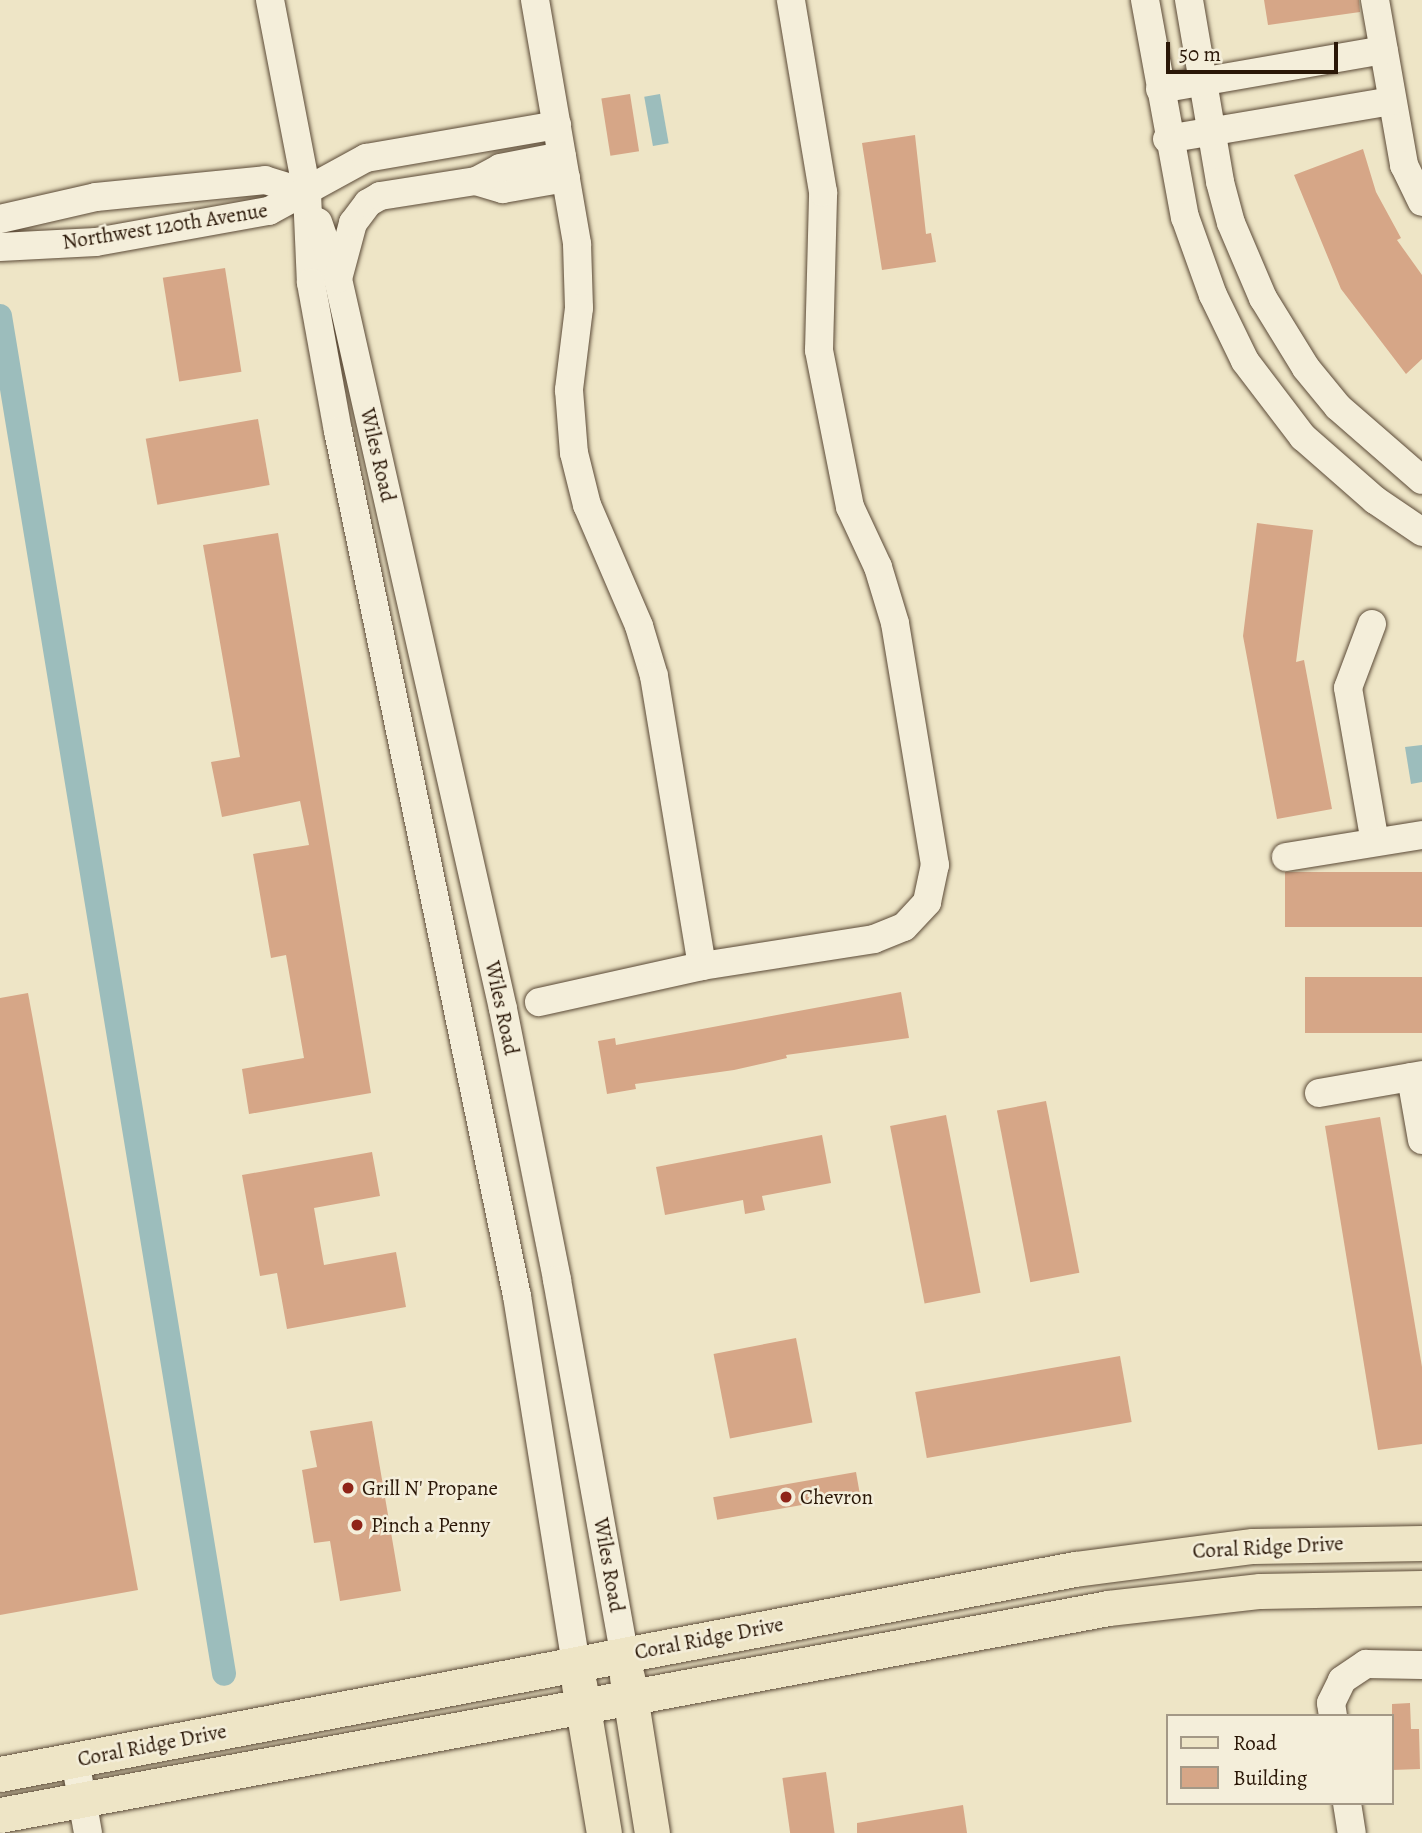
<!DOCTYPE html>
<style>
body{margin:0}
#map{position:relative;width:1422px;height:1833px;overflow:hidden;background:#eee5c6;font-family:Alegreya,serif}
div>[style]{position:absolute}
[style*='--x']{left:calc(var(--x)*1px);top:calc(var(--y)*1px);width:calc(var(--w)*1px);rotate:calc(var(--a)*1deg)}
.water>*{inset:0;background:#9cbdbc;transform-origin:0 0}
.canal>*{height:24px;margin:-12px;padding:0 12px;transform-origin:12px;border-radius:12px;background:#9cbdbc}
.building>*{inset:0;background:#d6a687;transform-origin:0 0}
.roads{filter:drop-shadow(0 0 2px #5b4a37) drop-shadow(0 0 2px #5b4a37)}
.minor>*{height:28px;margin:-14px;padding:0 14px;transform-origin:14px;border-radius:14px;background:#f4eeda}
.major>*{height:35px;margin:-17.5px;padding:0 17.5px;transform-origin:17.5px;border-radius:17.5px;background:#eee5c6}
.dots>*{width:19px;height:19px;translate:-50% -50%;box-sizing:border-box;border:4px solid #f4eeda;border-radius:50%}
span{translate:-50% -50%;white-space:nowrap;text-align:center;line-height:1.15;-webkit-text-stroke:5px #f4eeda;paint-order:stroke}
.street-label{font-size:21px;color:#2a1707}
.poi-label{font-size:21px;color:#2a1707}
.left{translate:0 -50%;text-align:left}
.legend{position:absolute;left:1166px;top:1714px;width:228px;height:91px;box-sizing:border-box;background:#f4eeda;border:2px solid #a39886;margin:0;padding:9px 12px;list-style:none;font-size:21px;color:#2a1707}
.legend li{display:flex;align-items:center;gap:14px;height:35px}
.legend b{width:35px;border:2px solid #a39886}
.scale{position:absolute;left:1166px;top:42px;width:172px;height:32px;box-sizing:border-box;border:4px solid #2a1707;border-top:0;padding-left:9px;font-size:21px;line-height:24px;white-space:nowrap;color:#2a1707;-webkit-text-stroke:5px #f4eeda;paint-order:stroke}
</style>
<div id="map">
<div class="water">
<div style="left:660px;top:94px;width:50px;height:16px;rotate:80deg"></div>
<div style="clip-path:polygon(1422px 745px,1422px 782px,1411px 784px,1405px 747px)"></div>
</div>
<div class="canal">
<div style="--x:0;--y:316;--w:1376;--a:80.63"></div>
</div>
<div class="building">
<div style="clip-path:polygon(1264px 0,1359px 0,1360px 12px,1268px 25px)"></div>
<div style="left:630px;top:94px;width:58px;height:29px;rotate:81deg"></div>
<div style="clip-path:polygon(915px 135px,926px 234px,931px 233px,936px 262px,882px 270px,862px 143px)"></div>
<div style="clip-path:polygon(1363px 149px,1376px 192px,1401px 238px,1397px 240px,1422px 275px,1422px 359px,1406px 374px,1341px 289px,1294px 175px)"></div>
<div style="left:225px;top:268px;width:105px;height:63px;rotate:81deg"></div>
<div style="left:258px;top:419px;width:67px;height:114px;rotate:80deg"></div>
<div style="clip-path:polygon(1257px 523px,1313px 530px,1296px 662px,1304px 660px,1332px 809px,1277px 819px,1243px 636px)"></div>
<div style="clip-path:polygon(278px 533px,371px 1093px,249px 1114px,242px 1069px,304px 1058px,286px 955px,271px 958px,253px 854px,309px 845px,300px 801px,222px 817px,211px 762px,240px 757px,203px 545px)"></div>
<div style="left:1422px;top:872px;width:55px;height:137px;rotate:90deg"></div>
<div style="left:1422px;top:977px;width:56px;height:117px;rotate:90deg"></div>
<div style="clip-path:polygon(901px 992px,909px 1038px,786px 1055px,787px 1058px,734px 1070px,635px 1084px,636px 1089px,607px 1094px,598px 1041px,615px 1038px,616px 1045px)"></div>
<div style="clip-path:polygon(28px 993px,138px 1590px,0 1615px,0 998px)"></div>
<div style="left:1046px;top:1101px;width:175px;height:50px;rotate:79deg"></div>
<div style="left:946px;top:1115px;width:181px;height:57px;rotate:79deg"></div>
<div style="clip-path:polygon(1380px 1117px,1422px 1367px,1422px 1444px,1378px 1450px,1325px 1126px)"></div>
<div style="clip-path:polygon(822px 1135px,831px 1183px,762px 1196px,765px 1210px,745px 1214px,743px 1200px,665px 1215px,656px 1167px)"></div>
<div style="clip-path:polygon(372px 1152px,380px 1196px,314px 1208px,324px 1265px,396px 1252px,406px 1307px,287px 1329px,277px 1273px,260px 1276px,242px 1175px)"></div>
<div style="left:796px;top:1338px;width:86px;height:84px;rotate:79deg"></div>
<div style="left:1120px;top:1356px;width:67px;height:208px;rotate:80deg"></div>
<div style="clip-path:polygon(372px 1421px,401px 1591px,340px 1601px,330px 1541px,314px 1543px,302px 1470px,317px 1467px,310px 1431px)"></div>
<div style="left:856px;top:1472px;width:23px;height:145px;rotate:80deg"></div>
<div style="clip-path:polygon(1410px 1703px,1411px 1729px,1419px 1729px,1420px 1769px,1392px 1770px,1392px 1704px)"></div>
<div style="left:826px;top:1772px;width:62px;height:44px;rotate:82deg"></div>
<div style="clip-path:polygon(963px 1805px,967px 1833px,857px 1833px,857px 1823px)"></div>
</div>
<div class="roads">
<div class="minor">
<div style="--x:270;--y:0;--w:197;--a:79.1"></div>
<div style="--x:307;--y:193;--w:90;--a:87.5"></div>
<div style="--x:311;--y:283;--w:150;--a:79.7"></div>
<div style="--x:338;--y:431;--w:883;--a:78.31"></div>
<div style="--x:517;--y:1296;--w:372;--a:80.9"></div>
<div style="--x:535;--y:0;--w:248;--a:80.2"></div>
<div style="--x:577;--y:244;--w:64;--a:88.2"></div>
<div style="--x:579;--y:308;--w:83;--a:97"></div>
<div style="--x:569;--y:390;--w:63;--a:85.5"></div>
<div style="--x:574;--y:453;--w:54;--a:76"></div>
<div style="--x:587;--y:505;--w:132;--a:66.7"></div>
<div style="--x:639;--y:626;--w:52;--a:73.3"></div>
<div style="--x:654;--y:676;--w:294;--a:80.6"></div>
<div style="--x:702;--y:966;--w:167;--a:167.5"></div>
<div style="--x:1145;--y:0;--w:221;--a:79.6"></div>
<div style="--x:1185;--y:217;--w:83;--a:70.3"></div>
<div style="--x:1213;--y:295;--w:73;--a:64.1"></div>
<div style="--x:1245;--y:361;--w:96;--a:52.7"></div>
<div style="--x:1303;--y:437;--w:96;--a:41.2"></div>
<div style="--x:1375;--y:500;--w:57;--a:34.2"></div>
<div style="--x:1189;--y:0;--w:185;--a:80.3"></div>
<div style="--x:1220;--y:182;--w:42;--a:75"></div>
<div style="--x:1231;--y:223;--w:82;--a:66.9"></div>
<div style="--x:1263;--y:298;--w:82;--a:58.4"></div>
<div style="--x:1306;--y:368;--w:50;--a:50.6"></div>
<div style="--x:1338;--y:407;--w:111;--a:41"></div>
<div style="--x:1375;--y:0;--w:168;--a:80"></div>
<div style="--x:1404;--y:165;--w:41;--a:64.1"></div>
<div style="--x:1160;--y:89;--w:227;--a:-9.9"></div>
<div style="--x:1167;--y:139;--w:228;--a:-9.6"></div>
<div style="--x:476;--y:181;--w:28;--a:17"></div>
<div style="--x:503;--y:189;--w:64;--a:-9.9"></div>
<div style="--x:0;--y:219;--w:98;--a:-12.9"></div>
<div style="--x:96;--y:197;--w:170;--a:-5.7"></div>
<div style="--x:265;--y:180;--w:44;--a:17.2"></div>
<div style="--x:318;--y:222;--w:60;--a:70.7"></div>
<div style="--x:338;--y:279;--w:748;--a:77.26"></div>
<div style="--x:503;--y:1009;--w:276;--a:78.7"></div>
<div style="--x:557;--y:1280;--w:380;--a:79.8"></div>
<div style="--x:0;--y:247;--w:96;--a:-3"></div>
<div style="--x:96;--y:242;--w:176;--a:-10.2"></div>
<div style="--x:269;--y:211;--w:111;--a:-28.7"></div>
<div style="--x:366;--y:158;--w:194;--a:-9.8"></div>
<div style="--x:338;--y:279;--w:58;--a:-75"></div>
<div style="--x:353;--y:223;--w:25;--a:-53"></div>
<div style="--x:368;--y:203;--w:14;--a:-30"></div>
<div style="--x:380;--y:196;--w:97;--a:-8.9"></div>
<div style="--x:476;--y:181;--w:27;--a:-28"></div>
<div style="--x:500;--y:168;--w:63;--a:-11"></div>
<div style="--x:1372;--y:624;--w:68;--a:110.6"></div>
<div style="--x:1348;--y:688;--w:156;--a:80.1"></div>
<div style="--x:1286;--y:857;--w:138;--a:-9.2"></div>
<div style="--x:702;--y:966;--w:174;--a:-8.9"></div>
<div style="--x:874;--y:939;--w:32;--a:-22"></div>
<div style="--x:904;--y:927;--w:34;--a:-47"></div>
<div style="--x:927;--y:902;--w:38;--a:-78"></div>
<div style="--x:935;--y:865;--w:245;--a:-99.4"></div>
<div style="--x:895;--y:623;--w:59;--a:-106.9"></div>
<div style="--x:878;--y:567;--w:66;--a:-115"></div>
<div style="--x:850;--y:507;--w:160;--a:-101.2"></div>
<div style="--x:819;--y:350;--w:158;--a:-88.5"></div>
<div style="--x:823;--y:192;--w:195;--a:-99.5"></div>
<div style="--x:1411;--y:1077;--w:64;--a:80.1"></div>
<div style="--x:1319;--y:1093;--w:105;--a:-9.9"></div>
<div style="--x:1333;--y:1716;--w:13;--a:-99"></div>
<div style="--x:1331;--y:1703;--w:25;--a:-64"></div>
<div style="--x:1342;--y:1680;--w:29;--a:-34"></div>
<div style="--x:1366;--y:1664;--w:56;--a:1"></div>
<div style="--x:75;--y:1760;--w:74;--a:79.9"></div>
<div style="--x:1347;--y:1803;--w:30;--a:81"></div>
</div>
<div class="major">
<div style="--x:627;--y:1677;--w:158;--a:80.9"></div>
<div style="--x:579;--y:1684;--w:151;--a:80.5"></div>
<div style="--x:0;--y:1774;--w:1094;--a:-10.8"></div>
<div style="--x:1075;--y:1569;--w:179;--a:-7.4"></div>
<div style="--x:1253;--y:1546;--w:169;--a:-1"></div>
<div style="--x:0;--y:1815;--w:1127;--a:-10.58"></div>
<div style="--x:1108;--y:1608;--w:153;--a:-6.4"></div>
<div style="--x:1260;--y:1591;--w:162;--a:-1.1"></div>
</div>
</div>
<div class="dots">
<div style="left:348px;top:1488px;background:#8f2418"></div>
<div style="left:786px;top:1497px;background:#8f2418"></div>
<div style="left:357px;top:1525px;background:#8f2418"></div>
</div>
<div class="street-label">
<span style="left:165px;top:226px;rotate:-9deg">Northwest 120th Avenue</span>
<span style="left:378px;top:455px;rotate:77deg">Wiles Road</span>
<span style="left:502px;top:1008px;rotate:78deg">Wiles Road</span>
<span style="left:1268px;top:1547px;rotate:-3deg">Coral Ridge Drive</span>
<span style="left:609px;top:1565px;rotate:80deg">Wiles Road</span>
<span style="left:709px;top:1638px;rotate:-11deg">Coral Ridge Drive</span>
<span style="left:152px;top:1745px;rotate:-11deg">Coral Ridge Drive</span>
</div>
<div class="poi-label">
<span class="left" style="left:362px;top:1488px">Grill N' Propane</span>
<span class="left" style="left:800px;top:1497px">Chevron</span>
<span class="left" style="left:371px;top:1525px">Pinch a Penny</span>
</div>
<ul class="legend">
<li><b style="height:9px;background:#eee5c6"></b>Road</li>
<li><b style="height:19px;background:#d6a687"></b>Building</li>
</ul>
<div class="scale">50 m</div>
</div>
